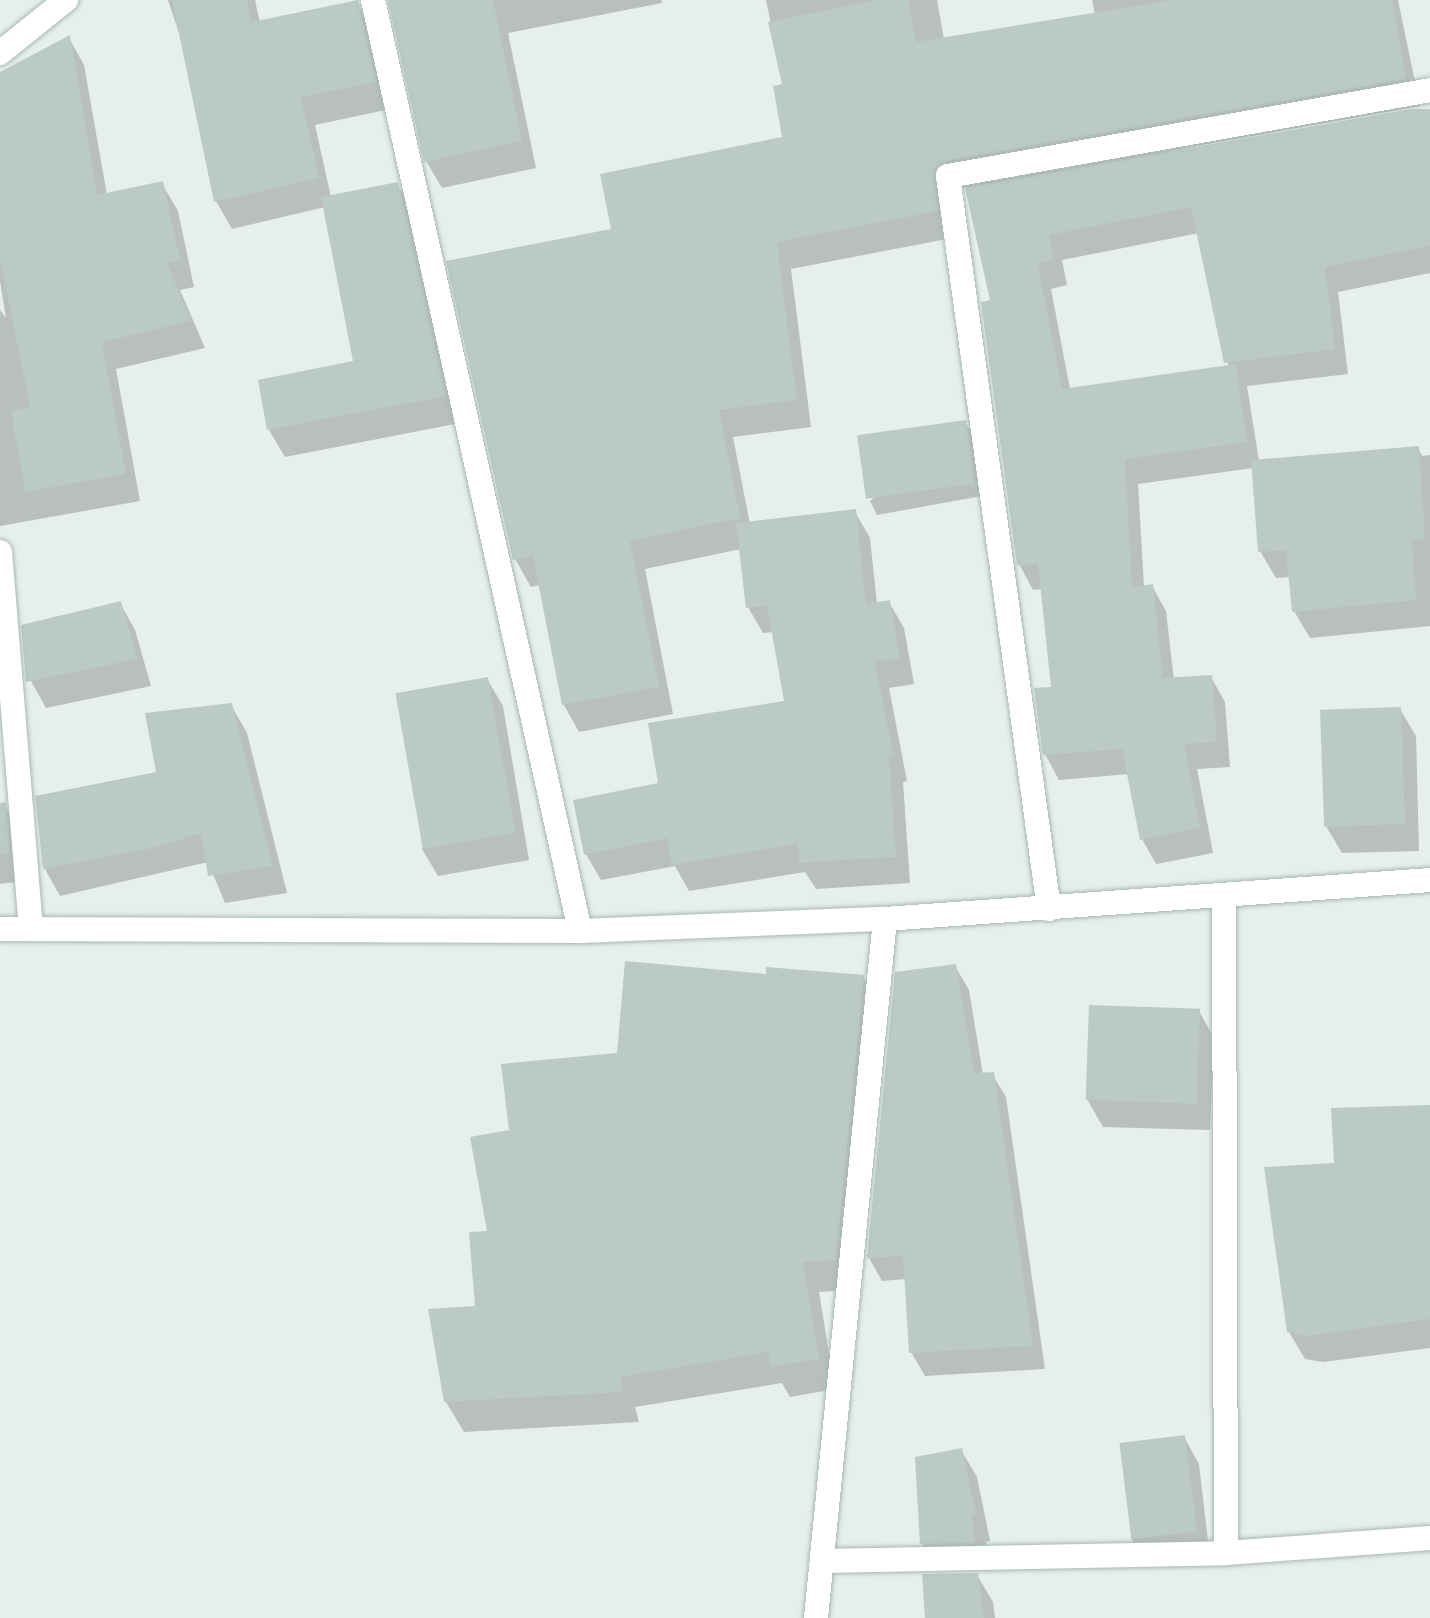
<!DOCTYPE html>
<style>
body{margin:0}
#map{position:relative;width:1430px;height:1618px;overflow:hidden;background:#e6efeb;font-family:Barlow,sans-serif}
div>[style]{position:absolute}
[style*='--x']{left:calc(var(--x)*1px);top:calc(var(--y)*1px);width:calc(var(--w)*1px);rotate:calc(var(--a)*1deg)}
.shadow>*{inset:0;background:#0003}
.building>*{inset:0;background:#bbcac4;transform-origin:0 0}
.roads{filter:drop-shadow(0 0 2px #a8b8b2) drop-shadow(0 0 2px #a8b8b2)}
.minor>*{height:24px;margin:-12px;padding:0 12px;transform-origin:12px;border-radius:12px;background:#fff}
.secondary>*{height:24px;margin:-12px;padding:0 12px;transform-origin:12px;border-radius:12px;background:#fff}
span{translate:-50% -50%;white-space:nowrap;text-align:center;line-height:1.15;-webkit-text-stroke:7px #f7fbf9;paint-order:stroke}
</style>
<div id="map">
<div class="shadow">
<div style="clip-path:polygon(168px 0,255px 0,260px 23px,357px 2px,373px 30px,390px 109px,315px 125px,331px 197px,397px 184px,413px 211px,460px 423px,285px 457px,269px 430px,355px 363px,325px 207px,232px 229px,216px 201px,184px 48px)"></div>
<div style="clip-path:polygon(390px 0,661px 0,662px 3px,508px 33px,536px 168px,442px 188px,426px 161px)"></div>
<div style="clip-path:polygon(evenodd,766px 0,937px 0,944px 39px,1095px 15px,1092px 0,1398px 0,1420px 106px,1163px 152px,1430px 111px,1430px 273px,1338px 292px,1348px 374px,1247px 386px,1259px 461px,1418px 448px,1422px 456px,1430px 455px,1430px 626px,1310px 638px,1294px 611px,1291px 577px,1276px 578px,1260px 551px,1253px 468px,1138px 484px,1144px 587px,1152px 586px,1166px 611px,1174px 680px,1211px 677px,1225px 702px,1230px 767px,1197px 769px,1213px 853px,1156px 864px,1142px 839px,1129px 774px,1059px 780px,1045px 754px,1053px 689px,1043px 589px,1033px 590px,1019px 564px,993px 302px,967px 187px,961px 188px,952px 238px,791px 269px,811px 427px,733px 437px,750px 524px,855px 512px,870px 538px,877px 604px,889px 602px,904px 628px,914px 684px,889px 688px,907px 781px,903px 782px,910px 883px,816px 889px,805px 872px,689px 891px,675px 866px,601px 880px,586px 854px,660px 785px,786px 703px,774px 632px,763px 633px,748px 607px,741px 549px,645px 569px,673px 714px,579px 732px,564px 705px,540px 585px,531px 587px,515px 559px,613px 230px,785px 139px,784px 86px,766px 0,1199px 233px,1229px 367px,1070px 389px,1051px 289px,1067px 285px,1062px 260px,1199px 233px)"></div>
<div style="clip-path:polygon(69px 38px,84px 65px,107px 195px,162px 184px,178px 211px,194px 287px,180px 290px,205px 348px,116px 369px,140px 501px,0 526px,0 310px,6px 318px,0 281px,0 74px)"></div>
<div style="clip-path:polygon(965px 422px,973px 435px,982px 496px,877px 515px,870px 501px)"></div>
<div style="clip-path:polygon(120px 603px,135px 630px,151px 686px,46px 708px,31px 681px,23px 627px)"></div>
<div style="clip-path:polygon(487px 679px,503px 706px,529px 860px,438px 876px,422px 849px)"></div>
<div style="clip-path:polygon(231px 705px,247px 733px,287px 893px,225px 903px,208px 862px,60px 896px,45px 869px,37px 798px,158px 773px)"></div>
<div style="clip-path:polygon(1400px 709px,1416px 736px,1419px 851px,1342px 853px,1326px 826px)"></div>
<div style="clip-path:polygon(4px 804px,20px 831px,24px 881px,0 884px,0 805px)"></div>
<div style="clip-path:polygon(955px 966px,969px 990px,983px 1075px,992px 1074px,1006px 1097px,1045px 1369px,925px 1376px,911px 1352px,907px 1279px,882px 1281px,869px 1258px)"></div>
<div style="clip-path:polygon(767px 976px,863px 977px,881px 1008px,853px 1290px,819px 1292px,835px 1389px,790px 1397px,782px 1383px,635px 1407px,639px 1422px,464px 1432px,446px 1402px,477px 1308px,511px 1131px,618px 1054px)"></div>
<div style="clip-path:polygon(1199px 1011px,1214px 1038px,1210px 1130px,1103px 1127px,1087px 1099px)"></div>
<div style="clip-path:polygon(1430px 1107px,1430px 1348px,1323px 1362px,1305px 1359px,1289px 1332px,1336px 1165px)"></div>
<div style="clip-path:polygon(1184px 1437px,1199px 1464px,1210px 1558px,1147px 1565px,1131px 1538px)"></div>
<div style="clip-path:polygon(961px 1450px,977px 1477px,990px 1541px,986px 1542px,989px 1570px,938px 1571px,922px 1543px)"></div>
<div style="clip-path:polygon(977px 1575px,993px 1602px,995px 1618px,927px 1618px)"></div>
</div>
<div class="building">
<div style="clip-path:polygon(172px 0,247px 0,251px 22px,358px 0,376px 82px,301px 97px,319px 178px,214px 202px)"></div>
<div style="clip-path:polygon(388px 0,493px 0,522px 141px,424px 162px)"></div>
<div style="clip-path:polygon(875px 0,908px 0,916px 42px,1172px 0,1392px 0,1406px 79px,945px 161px,934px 171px,938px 211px,777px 242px,797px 400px,719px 410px,740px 518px,630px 541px,659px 687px,562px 705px,533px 556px,513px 560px,446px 261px,611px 229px,600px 174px,782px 137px,773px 86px,782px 84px,768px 22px)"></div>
<div style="clip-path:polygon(70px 35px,97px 195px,163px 181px,180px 260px,167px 263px,191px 321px,102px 342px,126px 474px,25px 492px,11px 411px,30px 407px,0 259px,0 72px)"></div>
<div style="clip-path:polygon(1411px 109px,1430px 109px,1430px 246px,1325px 267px,1335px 349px,1224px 363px,1191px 207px,1049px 235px,1054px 260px,1038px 264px,1062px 389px,1236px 364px,1247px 442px,1125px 459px,1132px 587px,1153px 584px,1163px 678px,1212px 675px,1217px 742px,1184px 744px,1200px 828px,1140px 840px,1122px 749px,1043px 755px,1034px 688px,1051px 687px,1038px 564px,1017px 565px,981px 302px,990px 300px,965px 188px)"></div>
<div style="clip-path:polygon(398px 182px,446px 396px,267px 430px,258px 380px,353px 361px,321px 197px)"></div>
<div style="left:966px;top:420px;width:64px;height:110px;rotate:82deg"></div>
<div style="clip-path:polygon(1419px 446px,1425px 539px,1412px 540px,1416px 600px,1292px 612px,1286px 550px,1258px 552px,1251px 460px)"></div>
<div style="clip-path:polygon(856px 509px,866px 604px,890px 600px,900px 658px,875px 662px,893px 754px,889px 755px,896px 857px,799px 863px,798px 844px,672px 865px,667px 838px,584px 855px,573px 800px,658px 783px,648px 723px,784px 701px,767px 605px,746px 608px,736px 523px)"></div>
<div style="clip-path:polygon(121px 601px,137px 659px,26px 682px,21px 625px)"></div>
<div style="left:488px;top:677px;width:158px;height:94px;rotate:80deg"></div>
<div style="clip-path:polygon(232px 703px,273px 866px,208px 876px,201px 833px,152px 848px,43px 869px,35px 796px,156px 772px,145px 713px)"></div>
<div style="left:1401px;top:707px;width:117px;height:81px;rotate:88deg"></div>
<div style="clip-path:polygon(6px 802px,10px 854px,0 855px,0 803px)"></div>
<div style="clip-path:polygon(625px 961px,766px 974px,766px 967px,864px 975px,836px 1260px,803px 1262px,819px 1359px,771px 1367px,768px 1352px,620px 1377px,623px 1392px,444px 1402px,428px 1309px,475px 1306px,469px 1232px,487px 1231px,470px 1137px,509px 1130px,501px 1064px,617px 1053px)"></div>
<div style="clip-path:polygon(956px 964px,974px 1073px,994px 1072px,1033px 1346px,909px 1353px,903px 1256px,867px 1258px,895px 972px)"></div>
<div style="left:1089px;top:1005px;width:111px;height:95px;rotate:2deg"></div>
<div style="clip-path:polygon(1430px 1105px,1430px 1319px,1306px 1336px,1287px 1332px,1264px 1167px,1334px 1163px,1331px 1108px)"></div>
<div style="left:1185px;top:1435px;width:97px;height:66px;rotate:83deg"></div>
<div style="clip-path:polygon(962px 1448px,976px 1514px,972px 1515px,975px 1543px,920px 1544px,915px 1457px)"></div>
<div style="clip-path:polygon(978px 1573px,984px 1618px,925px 1618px,922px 1574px)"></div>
</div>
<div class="roads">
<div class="minor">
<div style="--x:373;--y:0;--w:954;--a:77.46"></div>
<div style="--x:0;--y:53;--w:85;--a:-38.8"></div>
<div style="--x:0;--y:552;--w:378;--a:85.3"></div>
<div style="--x:1224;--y:898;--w:655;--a:89.83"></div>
<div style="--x:1049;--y:909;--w:740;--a:-97.85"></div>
<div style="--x:948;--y:176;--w:490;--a:-10.1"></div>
<div style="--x:823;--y:1561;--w:403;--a:-1.1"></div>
<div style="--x:1226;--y:1553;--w:205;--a:-4.2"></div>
<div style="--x:816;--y:1618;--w:702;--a:-84.36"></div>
</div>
<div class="secondary">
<div style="--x:0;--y:929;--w:580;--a:0.2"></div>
<div style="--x:580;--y:931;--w:305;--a:-2.3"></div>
<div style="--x:885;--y:919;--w:546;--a:-4.09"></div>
</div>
</div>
</div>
